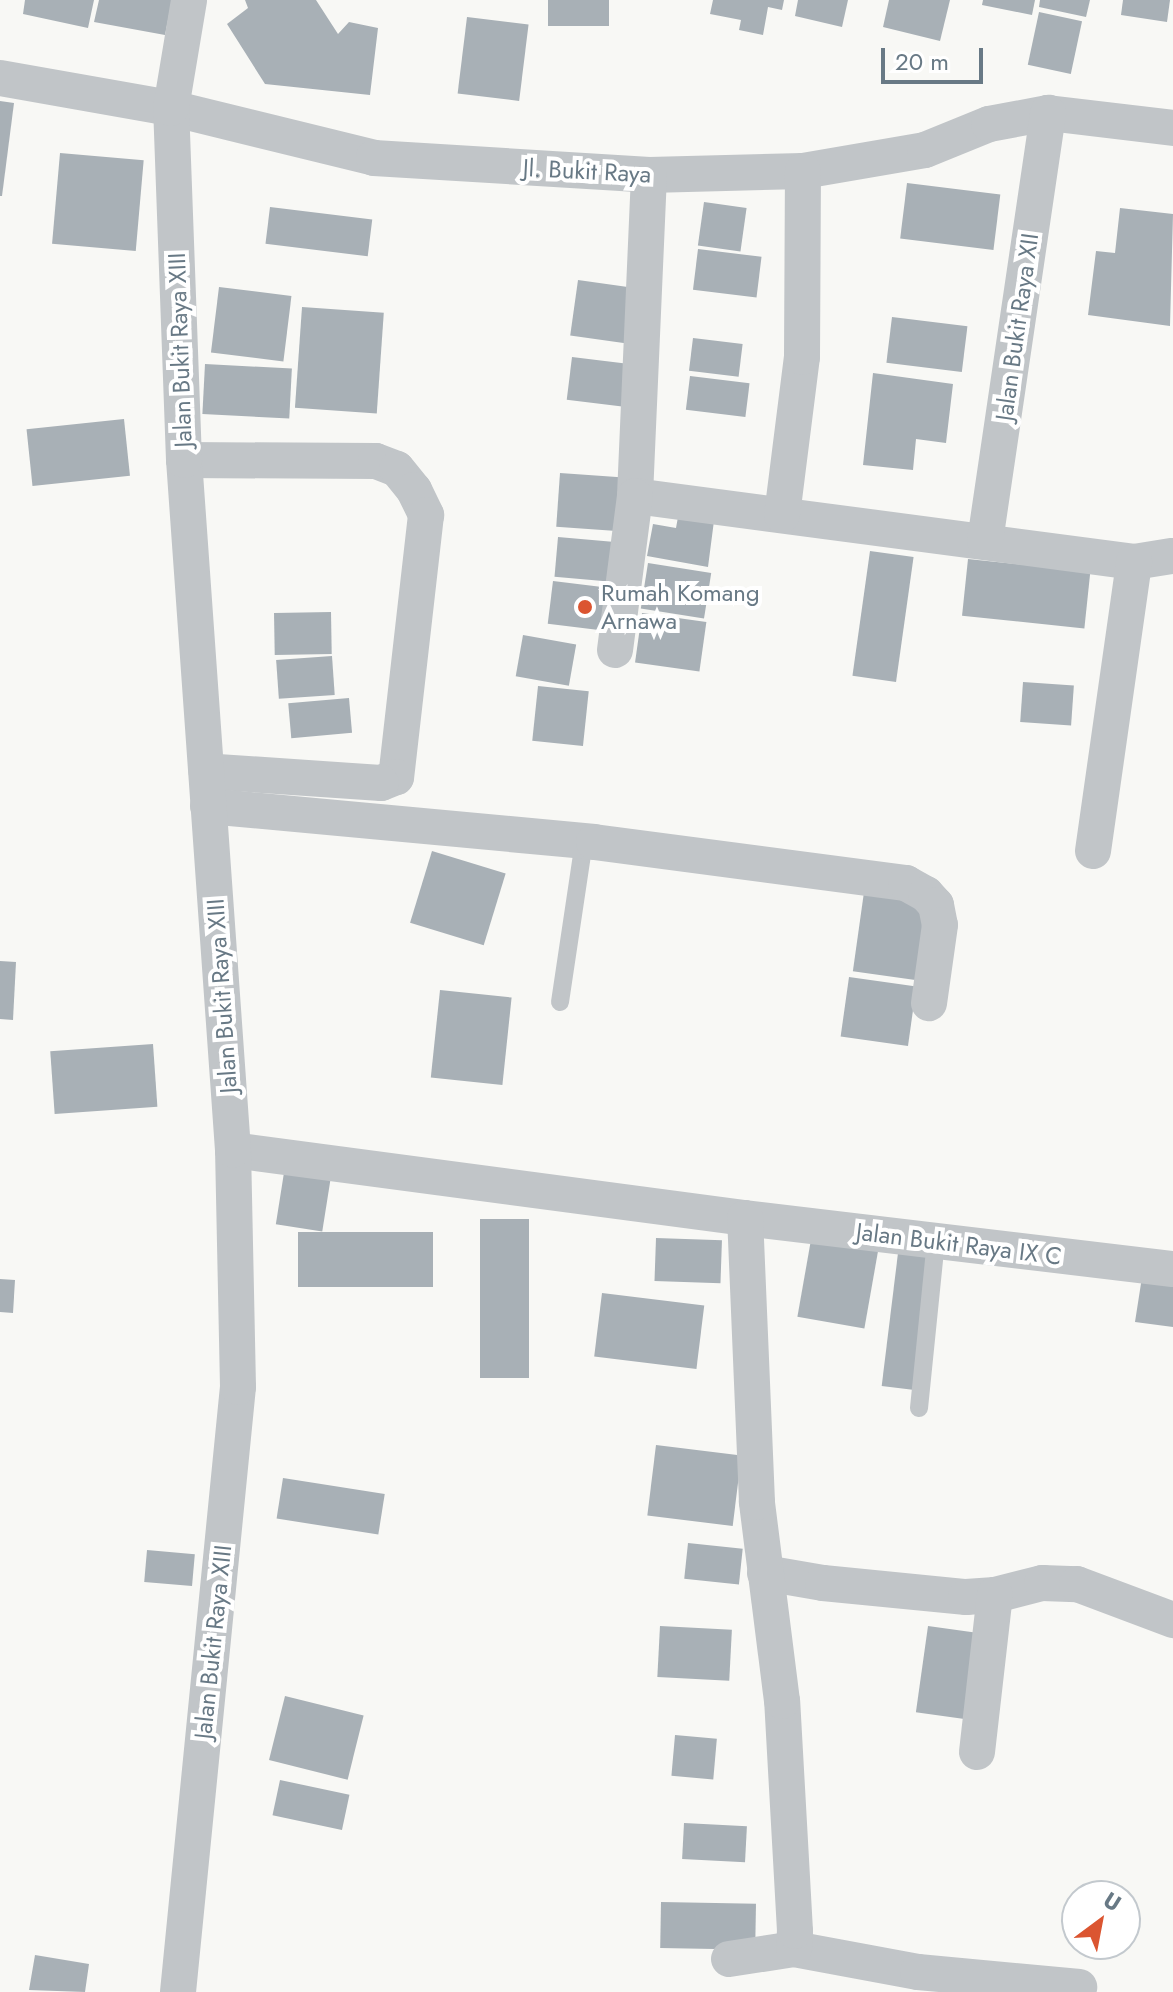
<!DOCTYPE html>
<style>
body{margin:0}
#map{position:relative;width:1173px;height:1992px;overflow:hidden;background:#f8f8f5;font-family:Jost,sans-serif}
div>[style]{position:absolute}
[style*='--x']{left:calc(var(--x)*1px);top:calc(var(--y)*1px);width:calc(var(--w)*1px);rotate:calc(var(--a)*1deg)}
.building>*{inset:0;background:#a8b0b6;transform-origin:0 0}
.service>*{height:18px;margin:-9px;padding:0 9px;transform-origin:9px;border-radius:9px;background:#c1c5c8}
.minor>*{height:36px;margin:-18px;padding:0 18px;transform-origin:18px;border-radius:18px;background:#c1c5c8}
.dots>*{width:22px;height:22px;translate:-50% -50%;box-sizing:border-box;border:4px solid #fff;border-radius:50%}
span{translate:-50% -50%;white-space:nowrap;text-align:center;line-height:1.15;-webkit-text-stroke:8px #fff;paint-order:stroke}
.street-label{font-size:24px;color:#687985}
.poi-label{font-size:24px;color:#687985}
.left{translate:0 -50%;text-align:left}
.north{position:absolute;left:1061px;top:1880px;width:80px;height:80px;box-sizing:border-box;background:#fff;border:2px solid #c3c9ce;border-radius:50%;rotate:32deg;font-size:22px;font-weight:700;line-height:32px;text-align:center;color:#687985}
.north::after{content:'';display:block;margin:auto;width:28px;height:36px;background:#db5531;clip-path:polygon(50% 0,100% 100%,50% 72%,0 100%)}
.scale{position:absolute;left:881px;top:48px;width:102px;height:36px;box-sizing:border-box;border:4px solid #687985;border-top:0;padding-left:10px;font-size:24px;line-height:28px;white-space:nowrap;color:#687985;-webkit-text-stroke:6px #fff;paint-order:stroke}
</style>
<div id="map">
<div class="building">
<div style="clip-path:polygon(25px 0,94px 0,88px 28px,23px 14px)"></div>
<div style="clip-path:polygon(99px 0,172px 0,165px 35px,94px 22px)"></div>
<div style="clip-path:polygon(245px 0,316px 0,338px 34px,349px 22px,378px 28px,370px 95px,265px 84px,227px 24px,248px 8px)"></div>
<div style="left:548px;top:0;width:61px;height:26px"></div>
<div style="clip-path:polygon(713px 0,784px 0,782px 10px,768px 7px,763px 35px,739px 30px,741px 20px,710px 14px)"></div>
<div style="clip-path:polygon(798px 0,848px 0,842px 27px,795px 16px)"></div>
<div style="clip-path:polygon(889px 0,950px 0,940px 41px,883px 27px)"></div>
<div style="clip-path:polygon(983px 0,1035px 0,1032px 15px,982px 5px)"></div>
<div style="clip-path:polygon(1040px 0,1090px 0,1086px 17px,1039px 7px)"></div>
<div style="clip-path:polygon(1123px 0,1170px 0,1167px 22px,1121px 15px)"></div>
<div style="left:1039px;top:12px;width:44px;height:54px;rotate:12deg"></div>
<div style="left:467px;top:17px;width:62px;height:77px;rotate:7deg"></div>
<div style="clip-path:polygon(0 101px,14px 103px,2px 196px,0 196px)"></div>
<div style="left:60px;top:153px;width:84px;height:91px;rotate:5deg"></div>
<div style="left:907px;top:183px;width:94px;height:56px;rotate:7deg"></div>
<div style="left:704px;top:202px;width:43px;height:44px;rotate:8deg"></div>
<div style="left:270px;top:207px;width:103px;height:37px;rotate:7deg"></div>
<div style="clip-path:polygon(1120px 208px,1173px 214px,1170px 326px,1088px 315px,1096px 251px,1115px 253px)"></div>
<div style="left:698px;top:249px;width:64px;height:41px;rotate:7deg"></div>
<div style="left:578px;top:280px;width:61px;height:56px;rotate:8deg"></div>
<div style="left:219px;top:287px;width:73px;height:66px;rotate:7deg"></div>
<div style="left:302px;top:307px;width:82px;height:101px;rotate:4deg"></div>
<div style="left:892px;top:317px;width:76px;height:46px;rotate:7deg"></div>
<div style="left:693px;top:338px;width:50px;height:33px;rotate:7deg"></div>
<div style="left:572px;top:357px;width:64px;height:43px;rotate:7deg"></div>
<div style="left:205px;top:364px;width:87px;height:50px;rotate:3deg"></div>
<div style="clip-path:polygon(873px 373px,953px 384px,946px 443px,916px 439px,913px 470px,863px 465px)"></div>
<div style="left:690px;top:376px;width:60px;height:34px;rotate:7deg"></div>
<div style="left:124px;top:419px;width:57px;height:98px;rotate:84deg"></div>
<div style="left:560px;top:473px;width:64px;height:54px;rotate:4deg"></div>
<div style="clip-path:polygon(680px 506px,715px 513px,708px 567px,647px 556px,653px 524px,676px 528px)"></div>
<div style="left:558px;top:537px;width:57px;height:40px;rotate:5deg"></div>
<div style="left:870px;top:551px;width:44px;height:126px;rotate:8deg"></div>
<div style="left:968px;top:559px;width:123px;height:57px;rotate:6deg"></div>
<div style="left:648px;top:563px;width:64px;height:46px;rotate:9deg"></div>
<div style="left:553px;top:581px;width:68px;height:43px;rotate:7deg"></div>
<div style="left:331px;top:612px;width:42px;height:57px;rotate:89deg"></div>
<div style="left:642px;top:613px;width:65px;height:50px;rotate:8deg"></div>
<div style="left:523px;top:635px;width:54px;height:42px;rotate:10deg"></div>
<div style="left:332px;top:656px;width:39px;height:56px;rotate:86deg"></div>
<div style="left:1023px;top:682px;width:51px;height:40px;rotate:4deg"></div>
<div style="left:538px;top:686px;width:51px;height:55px;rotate:6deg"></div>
<div style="left:349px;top:698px;width:35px;height:61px;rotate:85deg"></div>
<div style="left:432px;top:851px;width:77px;height:75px;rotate:17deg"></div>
<div style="left:864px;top:892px;width:63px;height:80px;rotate:8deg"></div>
<div style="clip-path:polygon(0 961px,16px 962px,13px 1020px,0 1019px)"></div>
<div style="left:849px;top:977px;width:68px;height:60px;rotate:8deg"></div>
<div style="left:440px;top:990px;width:72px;height:88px;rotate:6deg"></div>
<div style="left:153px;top:1044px;width:63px;height:103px;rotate:86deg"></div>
<div style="left:286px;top:1160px;width:47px;height:65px;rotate:9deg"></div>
<div style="left:480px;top:1219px;width:49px;height:159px"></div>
<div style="left:298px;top:1232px;width:135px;height:55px"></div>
<div style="left:812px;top:1234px;width:68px;height:84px;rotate:10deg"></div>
<div style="left:656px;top:1238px;width:66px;height:43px;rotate:2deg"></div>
<div style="left:899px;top:1245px;width:31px;height:142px;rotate:7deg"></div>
<div style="clip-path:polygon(1142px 1277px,1173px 1281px,1173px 1327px,1135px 1322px)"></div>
<div style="clip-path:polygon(0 1279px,15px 1280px,13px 1313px,0 1312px)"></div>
<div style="left:602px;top:1293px;width:103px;height:64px;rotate:7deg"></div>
<div style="left:656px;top:1445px;width:86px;height:71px;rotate:7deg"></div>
<div style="left:283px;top:1478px;width:103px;height:41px;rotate:9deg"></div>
<div style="left:688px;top:1543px;width:55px;height:36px;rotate:6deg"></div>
<div style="left:147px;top:1550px;width:48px;height:32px;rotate:5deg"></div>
<div style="left:660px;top:1626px;width:72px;height:51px;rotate:3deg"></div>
<div style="left:928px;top:1626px;width:49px;height:87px;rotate:8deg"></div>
<div style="left:285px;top:1696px;width:81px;height:66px;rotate:14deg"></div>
<div style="left:675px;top:1735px;width:42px;height:41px;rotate:5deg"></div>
<div style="left:280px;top:1780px;width:71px;height:36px;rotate:12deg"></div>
<div style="left:684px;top:1823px;width:63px;height:36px;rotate:3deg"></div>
<div style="left:661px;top:1902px;width:95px;height:46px;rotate:1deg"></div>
<div style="clip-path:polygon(35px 1955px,89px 1964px,85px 1992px,29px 1990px)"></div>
</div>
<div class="service">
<div style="--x:560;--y:1002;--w:163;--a:-81.5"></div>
<div style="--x:919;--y:1408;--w:167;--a:-84.2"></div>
</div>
<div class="minor">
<div style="--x:0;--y:78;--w:174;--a:10"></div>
<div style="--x:171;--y:108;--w:209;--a:13.8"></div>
<div style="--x:374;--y:158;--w:276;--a:3.5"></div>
<div style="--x:649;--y:175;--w:154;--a:-1.5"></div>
<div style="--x:803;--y:171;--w:124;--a:-9.8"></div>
<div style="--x:925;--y:150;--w:69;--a:-22.1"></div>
<div style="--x:989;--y:124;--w:60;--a:-10.6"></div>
<div style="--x:1048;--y:113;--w:126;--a:6.8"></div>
<div style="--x:649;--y:175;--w:321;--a:92.5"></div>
<div style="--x:635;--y:496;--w:503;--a:7.53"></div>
<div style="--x:1134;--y:562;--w:39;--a:-9"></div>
<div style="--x:184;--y:460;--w:192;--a:0.3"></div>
<div style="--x:376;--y:461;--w:22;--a:21"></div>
<div style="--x:397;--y:469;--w:27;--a:51"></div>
<div style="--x:414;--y:490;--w:28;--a:64"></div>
<div style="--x:426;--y:515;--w:264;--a:96.5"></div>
<div style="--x:396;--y:777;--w:16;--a:158"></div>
<div style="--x:381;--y:783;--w:175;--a:-176.1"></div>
<div style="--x:782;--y:515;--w:159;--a:-82.8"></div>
<div style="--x:802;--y:357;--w:186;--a:-89.7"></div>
<div style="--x:985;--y:541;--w:433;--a:-81.6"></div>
<div style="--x:615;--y:650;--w:155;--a:-82.6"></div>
<div style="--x:208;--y:806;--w:388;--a:5.3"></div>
<div style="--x:594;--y:842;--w:315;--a:7.5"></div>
<div style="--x:906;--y:883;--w:23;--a:29"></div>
<div style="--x:926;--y:894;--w:15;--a:48"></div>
<div style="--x:936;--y:905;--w:20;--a:79"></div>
<div style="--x:940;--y:925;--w:79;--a:98"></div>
<div style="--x:1093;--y:851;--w:292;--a:-81.9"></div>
<div style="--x:233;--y:1150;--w:516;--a:7.57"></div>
<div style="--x:745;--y:1218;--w:431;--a:6.8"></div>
<div style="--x:765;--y:1573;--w:59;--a:9.8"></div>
<div style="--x:823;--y:1583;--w:144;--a:5.6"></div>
<div style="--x:966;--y:1597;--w:29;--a:-4"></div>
<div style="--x:995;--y:1595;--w:49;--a:-14.3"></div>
<div style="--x:1042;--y:1583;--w:35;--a:2"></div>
<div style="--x:1077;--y:1584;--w:103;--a:20.6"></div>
<div style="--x:977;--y:1752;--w:158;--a:-83.5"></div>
<div style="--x:794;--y:1949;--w:126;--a:10.5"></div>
<div style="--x:918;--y:1972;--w:162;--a:5.3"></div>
<div style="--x:729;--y:1959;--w:66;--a:-8.7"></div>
<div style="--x:794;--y:1949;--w:18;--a:-87"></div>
<div style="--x:795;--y:1931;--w:230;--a:-93.2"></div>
<div style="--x:782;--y:1701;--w:201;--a:-97.2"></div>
<div style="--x:757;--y:1502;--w:284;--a:-92.4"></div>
<div style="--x:178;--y:1992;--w:608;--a:-84.34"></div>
<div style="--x:238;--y:1387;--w:237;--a:-91.2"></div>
<div style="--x:233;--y:1150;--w:692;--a:-94.06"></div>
<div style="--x:184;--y:460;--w:352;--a:-92.1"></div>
<div style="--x:171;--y:108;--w:109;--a:-80.5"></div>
</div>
<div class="dots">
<div style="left:585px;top:607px;background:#db5531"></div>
</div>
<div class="street-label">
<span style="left:587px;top:171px;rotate:3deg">Jl. Bukit Raya</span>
<span style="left:1017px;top:327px;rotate:-82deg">Jalan Bukit Raya XII</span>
<span style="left:180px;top:350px;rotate:-92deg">Jalan Bukit Raya XIII</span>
<span style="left:222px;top:996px;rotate:-94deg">Jalan Bukit Raya XIII</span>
<span style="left:959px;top:1244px;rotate:7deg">Jalan Bukit Raya IX C</span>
<span style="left:213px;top:1642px;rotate:-84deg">Jalan Bukit Raya XIII</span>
</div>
<div class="poi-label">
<span class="left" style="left:601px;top:607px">Rumah Komang<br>Arnawa</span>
</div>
<div class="north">U</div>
<div class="scale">20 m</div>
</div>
